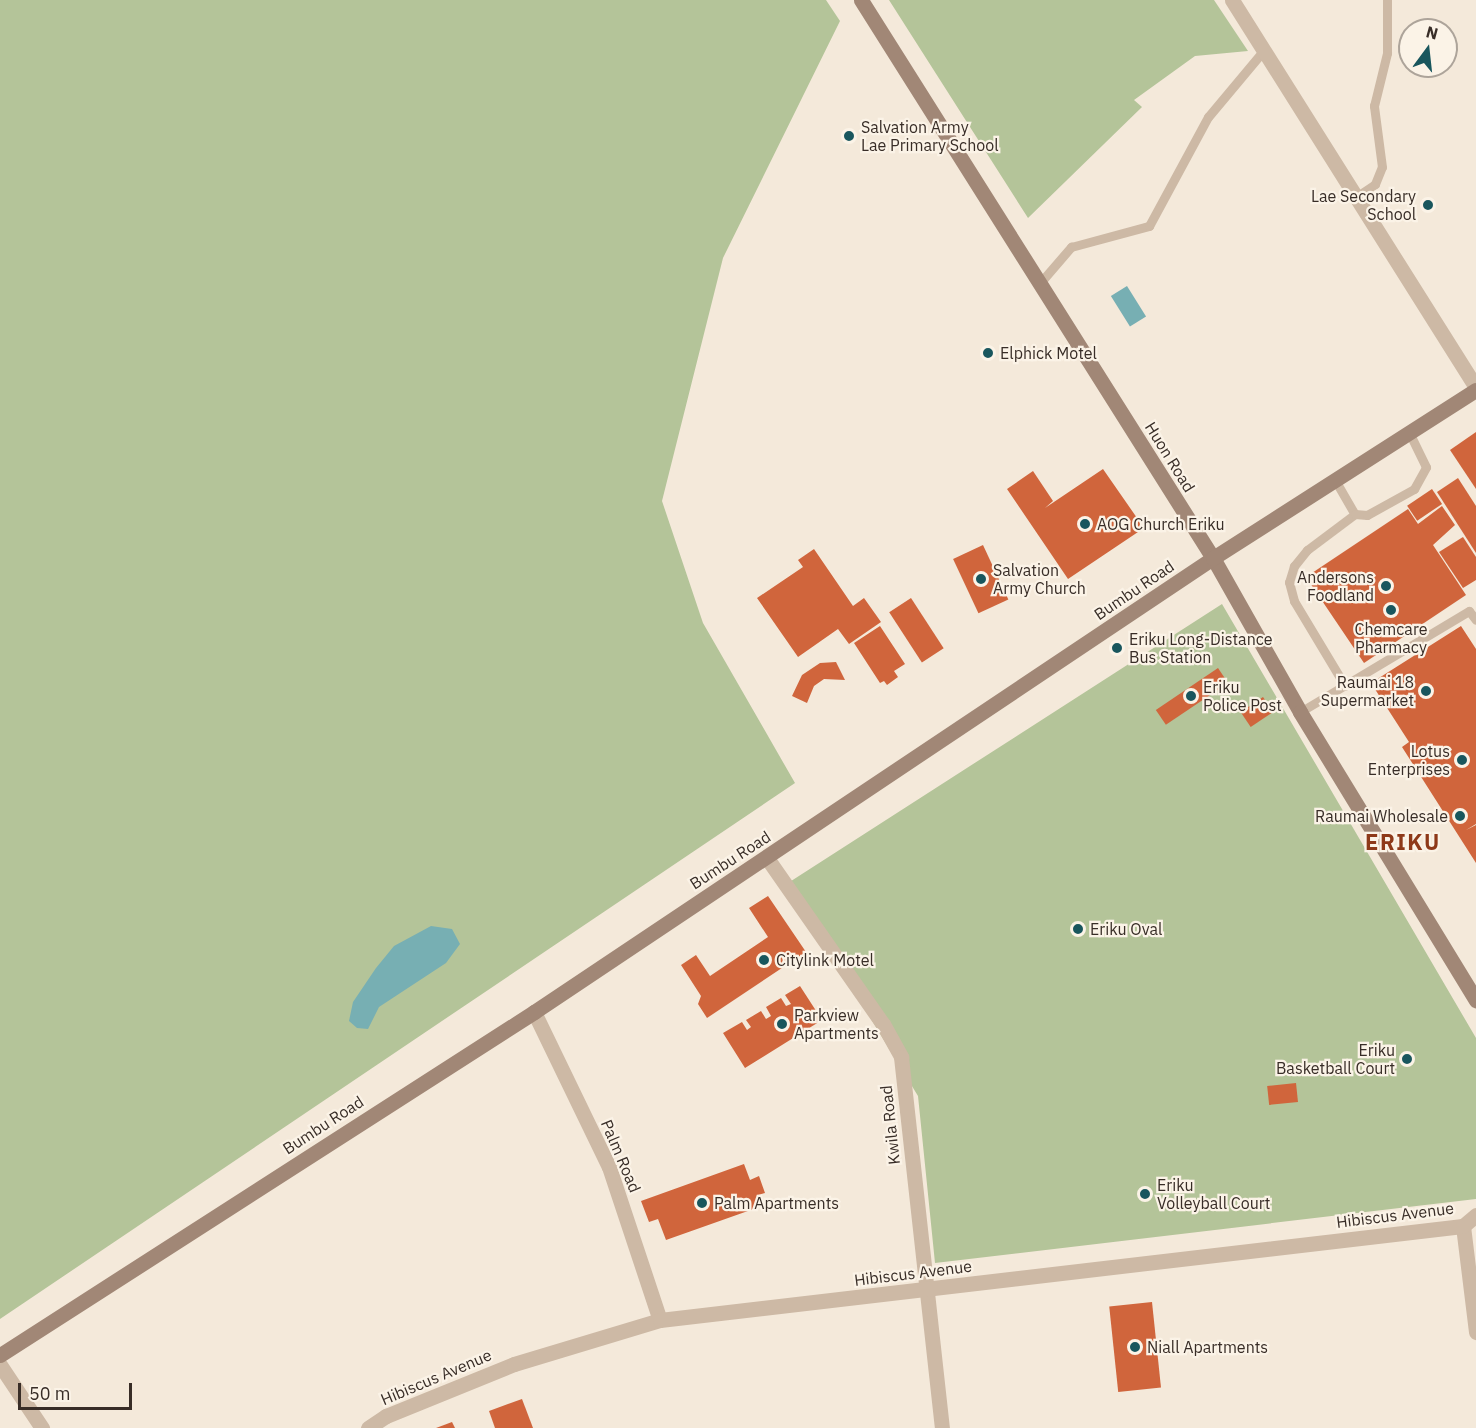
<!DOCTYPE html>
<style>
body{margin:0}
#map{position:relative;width:1476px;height:1428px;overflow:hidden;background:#f4e9da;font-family:"IBM Plex Sans",sans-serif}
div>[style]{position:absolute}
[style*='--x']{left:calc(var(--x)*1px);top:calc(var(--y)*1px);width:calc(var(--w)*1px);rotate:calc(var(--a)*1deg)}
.green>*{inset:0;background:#b4c499}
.water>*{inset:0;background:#77afb3;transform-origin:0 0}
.building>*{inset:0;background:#d0653c;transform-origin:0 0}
.lane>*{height:9px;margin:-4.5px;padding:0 4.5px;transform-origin:4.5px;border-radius:4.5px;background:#cdb9a5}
.street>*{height:15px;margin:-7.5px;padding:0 7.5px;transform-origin:7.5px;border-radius:7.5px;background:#cdb9a5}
.secondary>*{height:15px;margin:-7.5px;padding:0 7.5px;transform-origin:7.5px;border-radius:7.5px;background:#a18776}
.dots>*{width:16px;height:16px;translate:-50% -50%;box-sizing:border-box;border:3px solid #fbf3e7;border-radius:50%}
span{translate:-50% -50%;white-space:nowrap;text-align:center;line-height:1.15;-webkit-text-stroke:4.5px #fbf3e7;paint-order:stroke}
.poi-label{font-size:16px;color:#382d27}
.left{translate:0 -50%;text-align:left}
.right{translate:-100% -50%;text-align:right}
.street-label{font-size:16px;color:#382d27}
.district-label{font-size:22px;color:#8e3919;font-weight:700;letter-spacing:1.5px}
.north{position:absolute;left:1398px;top:18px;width:60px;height:60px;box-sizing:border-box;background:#fbf3e7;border:2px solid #ada49a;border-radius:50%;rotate:15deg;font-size:16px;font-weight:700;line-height:24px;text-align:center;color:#382d27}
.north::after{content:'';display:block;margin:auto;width:21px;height:27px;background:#19565d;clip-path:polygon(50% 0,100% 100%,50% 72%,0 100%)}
.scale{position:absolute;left:18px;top:1383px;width:114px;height:27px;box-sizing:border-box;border:3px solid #382d27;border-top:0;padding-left:8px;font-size:18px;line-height:21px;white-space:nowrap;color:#382d27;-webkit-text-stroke:4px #fbf3e7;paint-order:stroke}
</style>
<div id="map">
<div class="green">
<div style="clip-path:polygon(0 0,826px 0,840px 21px,723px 258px,662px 501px,703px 623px,795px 783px,0 1319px)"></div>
<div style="clip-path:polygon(889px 0,1214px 0,1248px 51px,1195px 56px,1134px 100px,1142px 107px,1028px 218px)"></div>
<div style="clip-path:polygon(1222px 604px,1476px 1038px,1476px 1199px,935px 1263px,918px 1096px,788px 883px)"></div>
</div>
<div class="water">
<div style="left:1127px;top:286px;width:36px;height:19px;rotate:58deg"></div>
<div style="clip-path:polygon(431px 926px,452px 929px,460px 944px,446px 963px,379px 1007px,368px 1029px,357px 1028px,349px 1021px,353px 1002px,376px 968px,394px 946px)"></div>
</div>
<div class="building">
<div style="clip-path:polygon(1476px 432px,1476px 489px,1450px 450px)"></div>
<div style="clip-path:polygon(1103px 469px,1144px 528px,1068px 579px,1007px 489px,1033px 471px,1053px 501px,1045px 508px)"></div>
<div style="clip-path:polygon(1458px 478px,1476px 506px,1476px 553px,1437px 492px)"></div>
<div style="left:1432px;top:489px;width:18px;height:30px;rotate:56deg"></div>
<div style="clip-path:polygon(1442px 506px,1455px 525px,1433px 545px,1466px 595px,1364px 663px,1306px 577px,1408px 509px,1418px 524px)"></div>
<div style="clip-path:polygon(1463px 537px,1476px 557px,1476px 580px,1463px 588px,1439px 552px)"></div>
<div style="left:983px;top:545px;width:60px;height:33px;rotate:65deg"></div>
<div style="clip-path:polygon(814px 549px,853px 606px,864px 598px,881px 622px,849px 644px,838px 629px,798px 657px,757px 598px,803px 567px,798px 560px)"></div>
<div style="left:911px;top:598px;width:60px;height:26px;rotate:57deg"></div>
<div style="clip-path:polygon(880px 626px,905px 664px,894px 671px,898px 677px,887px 685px,884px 681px,880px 683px,854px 643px)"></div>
<div style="clip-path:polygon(1461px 626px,1476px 649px,1476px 824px,1466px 830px,1476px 825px,1476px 863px,1402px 747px,1409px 742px,1371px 683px)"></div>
<div style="clip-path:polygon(836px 662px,845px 680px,824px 679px,814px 686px,807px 703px,792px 696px,802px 675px,820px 663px)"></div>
<div style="left:1218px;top:668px;width:18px;height:75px;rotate:56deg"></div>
<div style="left:1263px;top:697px;width:18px;height:27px;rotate:56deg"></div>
<div style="clip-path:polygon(768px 896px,806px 952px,707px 1018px,698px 1004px,701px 996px,681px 965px,696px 955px,710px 976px,768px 937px,749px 908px)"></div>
<div style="clip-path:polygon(800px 986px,822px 1020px,745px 1068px,723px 1033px,742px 1022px,747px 1030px,751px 1027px,746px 1020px,761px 1011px,766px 1019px,771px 1016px,766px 1007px,781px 998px,786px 1006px,791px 1004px,785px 995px)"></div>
<div style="left:1296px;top:1083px;width:19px;height:29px;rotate:84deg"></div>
<div style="clip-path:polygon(744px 1164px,750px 1180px,759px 1176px,765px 1193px,758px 1195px,762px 1206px,666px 1240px,658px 1219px,649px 1222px,641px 1201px)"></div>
<div style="left:1152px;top:1302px;width:86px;height:43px;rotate:84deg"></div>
<div style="clip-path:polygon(522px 1399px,533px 1428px,495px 1428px,489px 1411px)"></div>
<div style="clip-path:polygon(452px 1422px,455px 1428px,436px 1428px)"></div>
</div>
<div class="lane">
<div style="--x:1356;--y:197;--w:23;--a:-34"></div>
<div style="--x:1375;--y:184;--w:18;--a:-68"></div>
<div style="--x:1382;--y:167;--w:62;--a:-97.5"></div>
<div style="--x:1374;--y:106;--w:55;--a:-76.2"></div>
<div style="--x:1387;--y:53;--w:53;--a:-90"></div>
<div style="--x:1040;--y:283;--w:48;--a:-49.3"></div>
<div style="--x:1071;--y:247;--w:81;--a:-15.1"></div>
<div style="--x:1149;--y:226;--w:124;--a:-61.6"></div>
<div style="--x:1208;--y:117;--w:87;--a:-50.1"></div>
<div style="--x:1335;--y:480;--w:39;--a:60"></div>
<div style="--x:1355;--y:514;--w:60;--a:143.1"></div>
<div style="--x:1307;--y:550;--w:21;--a:129"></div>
<div style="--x:1294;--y:566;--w:17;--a:107"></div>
<div style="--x:1289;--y:582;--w:20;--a:75"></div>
<div style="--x:1294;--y:601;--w:99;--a:59"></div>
<div style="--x:1355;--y:514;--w:12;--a:5"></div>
<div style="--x:1367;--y:515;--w:54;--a:-29"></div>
<div style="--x:1414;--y:489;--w:25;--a:-61"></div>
<div style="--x:1426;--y:467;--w:39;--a:-116"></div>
<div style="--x:1300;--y:712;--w:197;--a:-30.9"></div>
<div style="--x:1469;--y:611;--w:11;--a:52"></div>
</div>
<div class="street">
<div style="--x:1232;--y:0;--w:458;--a:57.8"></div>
<div style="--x:767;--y:858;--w:203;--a:55.1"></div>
<div style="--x:883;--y:1024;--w:38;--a:61"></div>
<div style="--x:901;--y:1057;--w:373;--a:83.7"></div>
<div style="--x:534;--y:1012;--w:172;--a:64.2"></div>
<div style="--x:609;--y:1167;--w:161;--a:71.6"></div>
<div style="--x:1463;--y:1226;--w:107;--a:83"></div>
<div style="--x:0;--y:1365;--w:76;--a:56.3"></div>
<div style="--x:368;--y:1428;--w:22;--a:-34"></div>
<div style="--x:386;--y:1416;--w:138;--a:-22.1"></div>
<div style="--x:514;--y:1364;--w:152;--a:-16.8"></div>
<div style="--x:660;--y:1320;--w:808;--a:-6.68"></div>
<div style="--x:1463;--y:1226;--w:17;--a:-40"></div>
</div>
<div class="secondary">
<div style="--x:861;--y:0;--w:660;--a:57.76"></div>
<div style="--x:1213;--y:558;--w:177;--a:60.5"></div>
<div style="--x:1300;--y:712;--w:338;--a:58.6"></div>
<div style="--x:0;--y:1355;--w:635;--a:-32.71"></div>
<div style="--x:534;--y:1012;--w:817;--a:-33.77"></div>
<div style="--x:1213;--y:558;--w:312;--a:-32.6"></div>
</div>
<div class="dots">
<div style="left:849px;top:136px;background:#19565d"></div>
<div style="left:1428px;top:205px;background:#19565d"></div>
<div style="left:988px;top:353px;background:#19565d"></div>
<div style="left:1085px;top:524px;background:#19565d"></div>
<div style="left:981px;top:579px;background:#19565d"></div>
<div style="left:1386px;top:586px;background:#19565d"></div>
<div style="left:1391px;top:610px;background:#19565d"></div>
<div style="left:1117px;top:648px;background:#19565d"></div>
<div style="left:1426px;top:691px;background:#19565d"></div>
<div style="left:1191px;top:696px;background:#19565d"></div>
<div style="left:1462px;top:760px;background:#19565d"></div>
<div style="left:1460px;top:816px;background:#19565d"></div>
<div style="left:1078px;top:929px;background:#19565d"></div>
<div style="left:764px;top:960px;background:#19565d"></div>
<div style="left:782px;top:1024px;background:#19565d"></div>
<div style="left:1407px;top:1059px;background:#19565d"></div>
<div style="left:1145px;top:1194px;background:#19565d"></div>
<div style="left:702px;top:1203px;background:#19565d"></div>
<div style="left:1135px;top:1347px;background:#19565d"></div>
</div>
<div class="poi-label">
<span class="left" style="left:861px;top:136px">Salvation Army<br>Lae Primary School</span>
<span class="right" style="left:1416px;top:205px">Lae Secondary<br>School</span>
<span class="left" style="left:1000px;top:353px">Elphick Motel</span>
<span class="left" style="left:1097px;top:524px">AOG Church Eriku</span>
<span class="left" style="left:993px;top:579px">Salvation<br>Army Church</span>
<span class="right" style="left:1374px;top:586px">Andersons<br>Foodland</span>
<span style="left:1391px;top:638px">Chemcare<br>Pharmacy</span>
<span class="left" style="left:1129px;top:648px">Eriku Long-Distance<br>Bus Station</span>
<span class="right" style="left:1414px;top:691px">Raumai 18<br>Supermarket</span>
<span class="left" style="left:1203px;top:696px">Eriku<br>Police Post</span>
<span class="right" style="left:1450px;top:760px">Lotus<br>Enterprises</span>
<span class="right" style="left:1448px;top:816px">Raumai Wholesale</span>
<span class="left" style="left:1090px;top:929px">Eriku Oval</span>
<span class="left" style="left:776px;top:960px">Citylink Motel</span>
<span class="left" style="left:794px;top:1024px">Parkview<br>Apartments</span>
<span class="right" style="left:1395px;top:1059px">Eriku<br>Basketball Court</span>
<span class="left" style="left:1157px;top:1194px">Eriku<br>Volleyball Court</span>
<span class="left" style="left:714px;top:1203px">Palm Apartments</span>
<span class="left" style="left:1147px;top:1347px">Niall Apartments</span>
</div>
<div class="street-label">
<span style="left:1170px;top:457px;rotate:58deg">Huon Road</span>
<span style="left:1134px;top:590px;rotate:-34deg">Bumbu Road</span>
<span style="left:730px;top:860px;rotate:-33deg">Bumbu Road</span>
<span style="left:323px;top:1125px;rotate:-33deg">Bumbu Road</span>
<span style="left:890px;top:1125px;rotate:-96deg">Kwila Road</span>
<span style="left:621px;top:1156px;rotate:67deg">Palm Road</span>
<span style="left:1395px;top:1215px;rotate:-7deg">Hibiscus Avenue</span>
<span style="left:913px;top:1273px;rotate:-7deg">Hibiscus Avenue</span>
<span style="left:436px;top:1377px;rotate:-23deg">Hibiscus Avenue</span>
</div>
<div class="district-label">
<span style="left:1403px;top:842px">ERIKU</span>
</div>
<div class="north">N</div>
<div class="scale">50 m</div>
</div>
